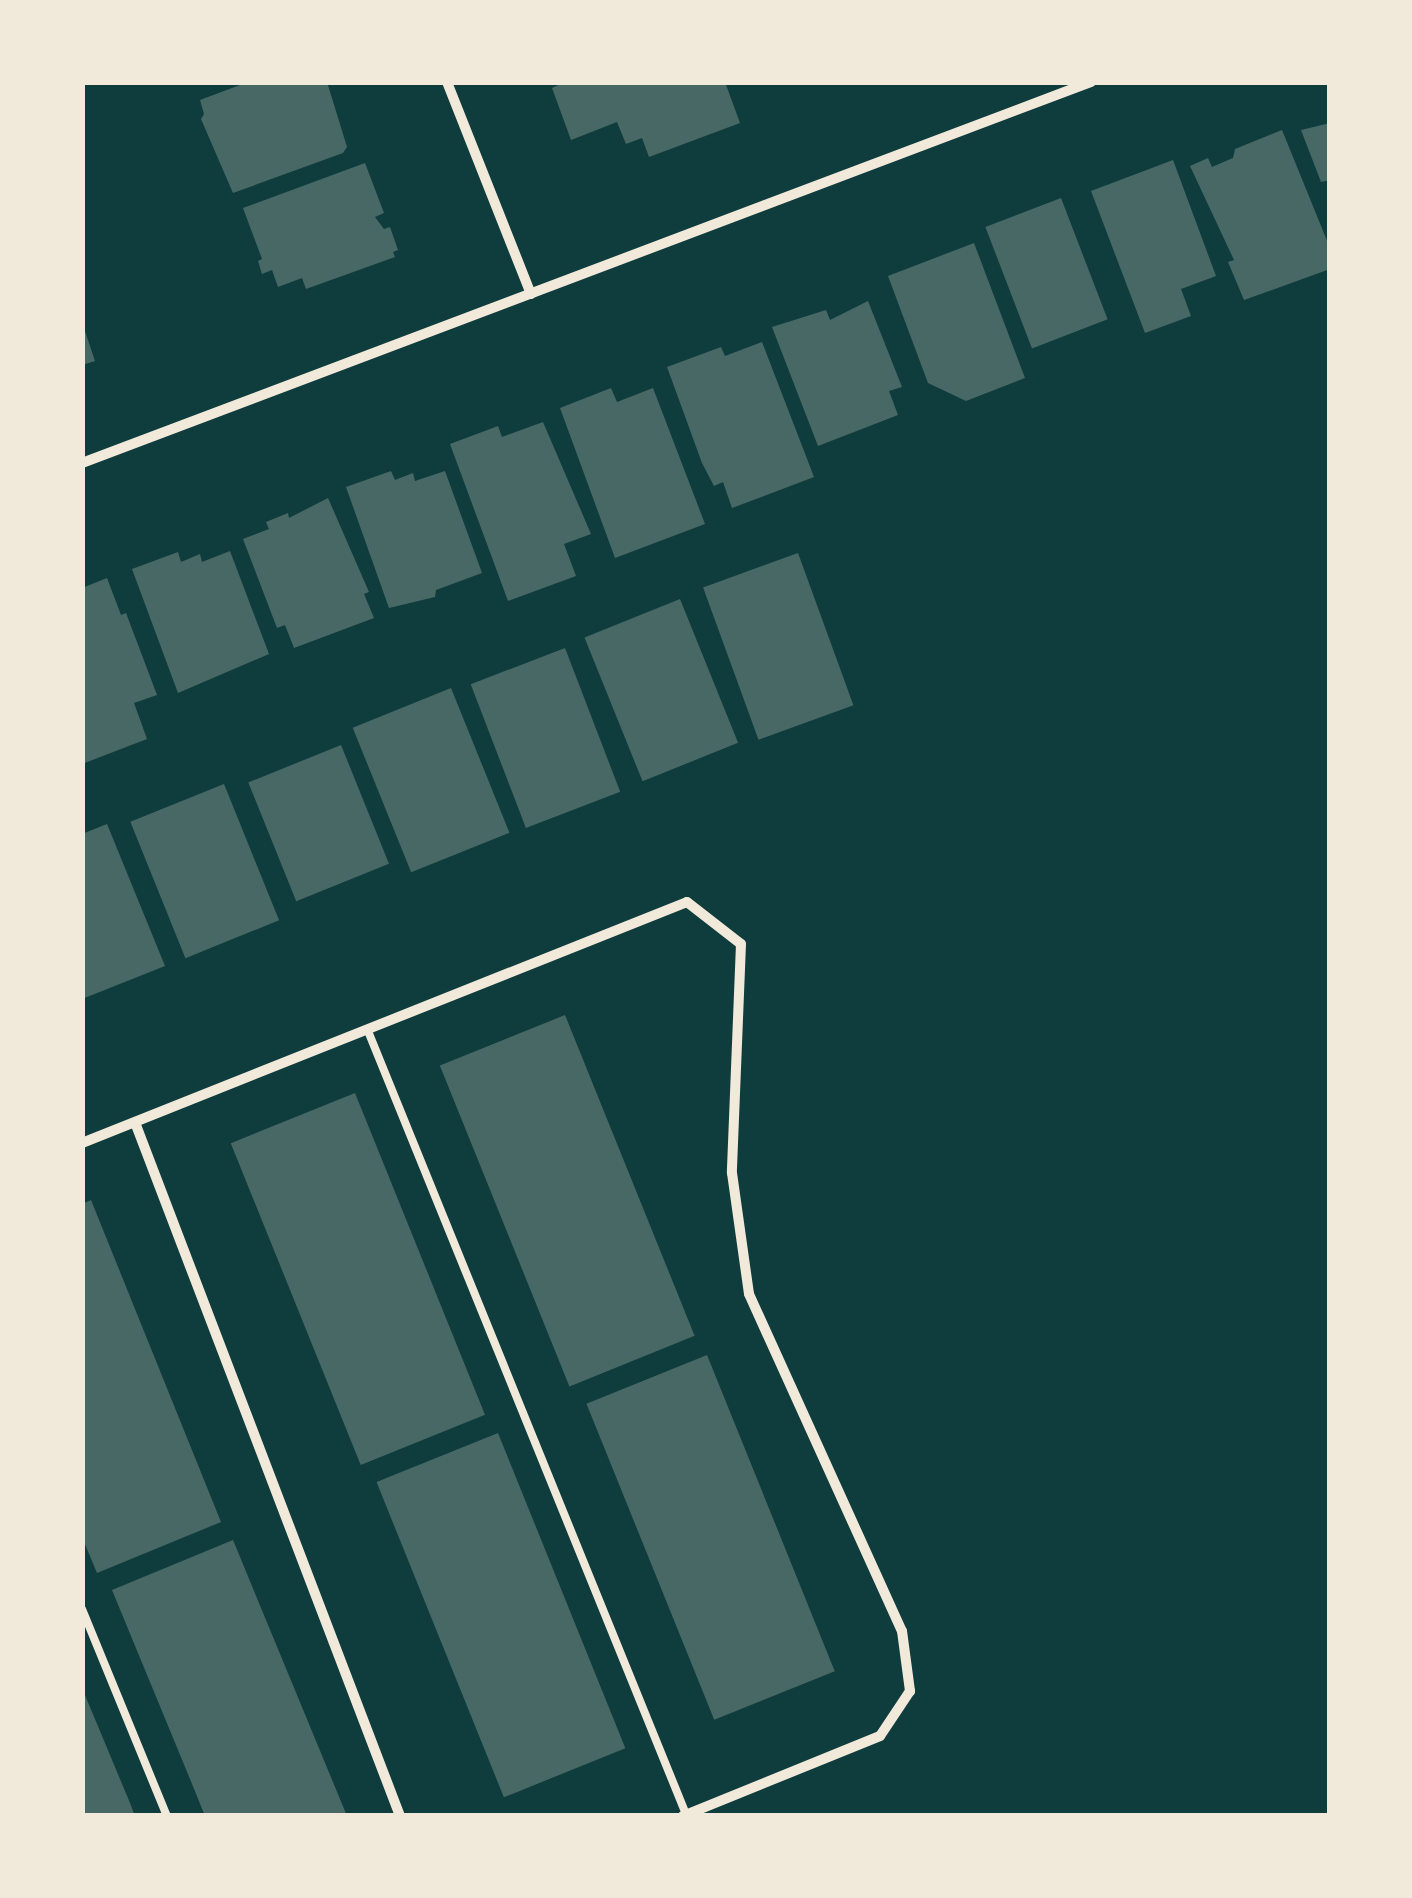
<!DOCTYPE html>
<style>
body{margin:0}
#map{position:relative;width:1412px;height:1898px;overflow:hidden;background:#0f3d3e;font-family:Figtree,sans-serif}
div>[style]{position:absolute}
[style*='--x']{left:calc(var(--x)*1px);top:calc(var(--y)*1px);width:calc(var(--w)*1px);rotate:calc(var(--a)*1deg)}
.building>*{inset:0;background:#486865;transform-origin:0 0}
.service>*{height:8px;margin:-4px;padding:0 4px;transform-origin:4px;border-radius:4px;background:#f1e9da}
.minor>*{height:10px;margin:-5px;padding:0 5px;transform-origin:5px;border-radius:5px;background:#f1e9da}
span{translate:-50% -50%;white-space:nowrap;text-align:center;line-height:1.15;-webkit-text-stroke:10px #f1e9da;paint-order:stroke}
.frame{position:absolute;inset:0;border:85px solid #f1e9da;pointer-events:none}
</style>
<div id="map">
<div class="building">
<div style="clip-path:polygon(248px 82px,327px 82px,347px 147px,343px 153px,233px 193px,201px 119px,204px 114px,200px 100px)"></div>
<div style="clip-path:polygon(565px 82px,725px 82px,740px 123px,649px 157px,642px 138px,626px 144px,617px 122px,571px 140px,552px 88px)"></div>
<div style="clip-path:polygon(1330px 123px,1330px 180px,1321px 182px,1301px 130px)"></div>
<div style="clip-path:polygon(1282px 130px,1330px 248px,1330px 269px,1244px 300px,1228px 262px,1234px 260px,1190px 166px,1208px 158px,1212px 167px,1233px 158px,1235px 149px)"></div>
<div style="clip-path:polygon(1173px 160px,1216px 276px,1181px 289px,1191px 316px,1145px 333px,1091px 191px)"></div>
<div style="clip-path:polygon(365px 163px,384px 213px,375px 217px,384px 229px,390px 227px,398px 250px,393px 252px,395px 257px,306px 289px,302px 278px,278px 287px,272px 270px,262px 274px,258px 261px,262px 259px,243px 208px)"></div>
<div style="left:1061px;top:198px;width:130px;height:81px;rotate:69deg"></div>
<div style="clip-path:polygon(974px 243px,1025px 378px,966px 401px,928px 383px,888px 276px)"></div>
<div style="clip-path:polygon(868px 301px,902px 387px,889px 391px,898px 415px,818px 446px,772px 327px,826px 310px,830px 320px)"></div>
<div style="clip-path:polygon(82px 322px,95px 361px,82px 365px)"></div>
<div style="clip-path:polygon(762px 342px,814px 477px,732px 508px,723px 482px,714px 486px,702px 463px,667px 367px,721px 347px,725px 356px)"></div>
<div style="clip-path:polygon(611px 388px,617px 402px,653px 388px,705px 524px,615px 558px,560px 408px)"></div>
<div style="clip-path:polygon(543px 422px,591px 534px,564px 544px,576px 576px,508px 601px,450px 444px,498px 426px,502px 437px)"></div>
<div style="clip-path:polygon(391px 471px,395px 480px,413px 473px,415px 481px,445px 471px,482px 573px,436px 590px,435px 597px,389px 608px,346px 487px)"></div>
<div style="clip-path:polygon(328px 498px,369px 592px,364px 594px,374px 618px,294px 648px,285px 625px,277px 628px,243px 539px,269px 529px,266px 522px,288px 513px,289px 518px)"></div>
<div style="clip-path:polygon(230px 551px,269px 654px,178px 693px,132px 569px,178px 552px,181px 562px,200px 554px,202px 562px)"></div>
<div style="left:798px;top:553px;width:162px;height:101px;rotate:70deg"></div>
<div style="clip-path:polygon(107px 578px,121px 615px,126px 613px,157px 695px,134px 703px,147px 739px,82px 764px,82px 588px)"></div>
<div style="left:680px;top:599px;width:155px;height:103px;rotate:68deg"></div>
<div style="left:565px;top:648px;width:154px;height:101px;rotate:69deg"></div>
<div style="left:451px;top:688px;width:156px;height:106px;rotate:68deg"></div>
<div style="left:341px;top:745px;width:128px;height:100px;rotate:68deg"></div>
<div style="left:224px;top:784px;width:147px;height:101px;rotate:68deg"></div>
<div style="clip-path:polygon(107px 824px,165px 966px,82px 999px,82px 834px)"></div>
<div style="left:565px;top:1015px;width:346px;height:135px;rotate:68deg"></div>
<div style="left:355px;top:1093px;width:347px;height:134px;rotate:68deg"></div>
<div style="clip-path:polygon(91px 1200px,221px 1522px,97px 1573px,82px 1537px,82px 1204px)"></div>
<div style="left:707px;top:1355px;width:341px;height:130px;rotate:68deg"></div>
<div style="left:498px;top:1433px;width:340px;height:131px;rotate:68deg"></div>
<div style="clip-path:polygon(233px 1540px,285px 1666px,347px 1816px,205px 1816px,190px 1779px,112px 1590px)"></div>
<div style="clip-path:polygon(82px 1688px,130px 1803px,135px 1816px,82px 1816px)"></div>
</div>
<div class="service">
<div style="--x:368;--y:1031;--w:845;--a:67.9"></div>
<div style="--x:82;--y:1609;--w:224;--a:67.7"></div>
</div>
<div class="minor">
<div style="--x:447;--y:82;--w:228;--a:68.4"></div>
<div style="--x:82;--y:463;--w:1079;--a:-20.69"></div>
<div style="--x:136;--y:1125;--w:740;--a:69.09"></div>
<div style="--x:82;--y:1143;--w:651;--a:-21.72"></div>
<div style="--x:687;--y:902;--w:68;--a:37.9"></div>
<div style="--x:741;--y:944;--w:229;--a:92.3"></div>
<div style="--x:732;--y:1173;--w:122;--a:82"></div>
<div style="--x:749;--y:1294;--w:370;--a:65.6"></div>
<div style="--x:902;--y:1631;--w:61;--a:82.4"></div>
<div style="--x:910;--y:1691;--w:54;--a:123.7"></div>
<div style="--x:880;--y:1736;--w:213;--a:157.9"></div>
</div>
<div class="frame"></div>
</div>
